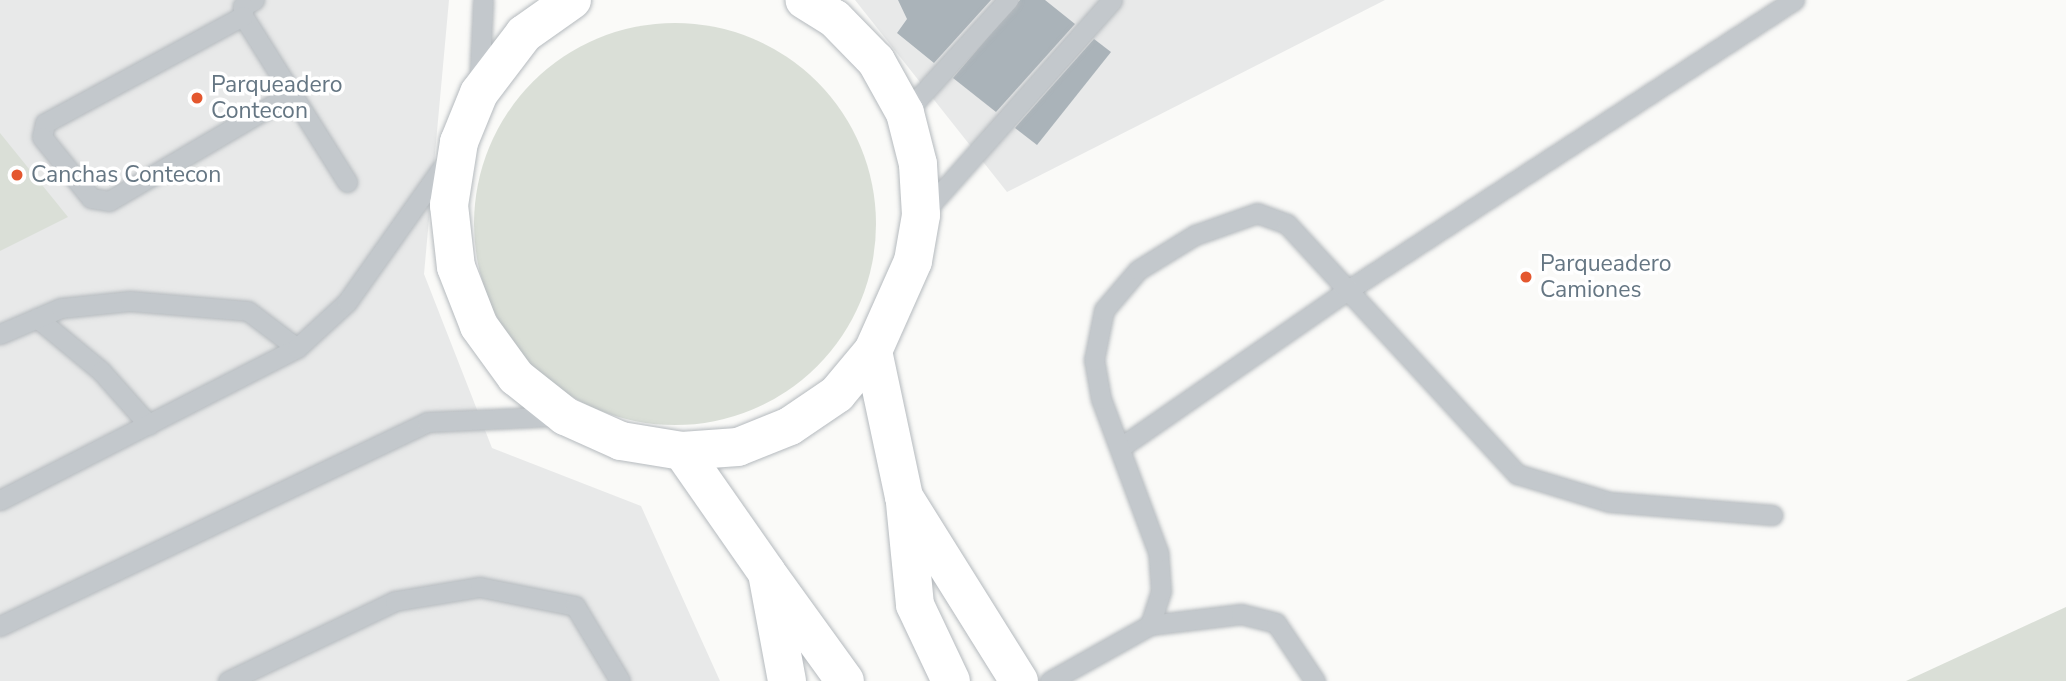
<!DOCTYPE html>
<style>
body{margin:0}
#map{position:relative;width:2066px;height:681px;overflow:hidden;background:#fafaf8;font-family:"Nunito Sans",sans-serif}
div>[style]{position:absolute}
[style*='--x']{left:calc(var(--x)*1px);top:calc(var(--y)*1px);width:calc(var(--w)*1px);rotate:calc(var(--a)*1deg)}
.built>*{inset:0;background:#e8e9e9}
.green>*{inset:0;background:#dadfd7}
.round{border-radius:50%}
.building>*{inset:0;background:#aab3b9}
.roads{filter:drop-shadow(0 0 2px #b5babe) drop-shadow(0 0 2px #b5babe)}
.service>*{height:19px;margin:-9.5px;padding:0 9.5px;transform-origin:9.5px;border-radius:9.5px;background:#c3c8cc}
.primary>*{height:38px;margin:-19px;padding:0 19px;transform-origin:19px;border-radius:19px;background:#fff}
.dots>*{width:19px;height:19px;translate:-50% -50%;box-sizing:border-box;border:4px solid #fff;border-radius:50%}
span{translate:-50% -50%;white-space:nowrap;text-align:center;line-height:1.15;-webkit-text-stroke:7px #fff;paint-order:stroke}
.poi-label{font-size:23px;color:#657683}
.left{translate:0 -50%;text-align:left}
</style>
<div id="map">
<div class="built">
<div style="clip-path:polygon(0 0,449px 0,424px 274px,492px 448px,641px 506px,720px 681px,0 681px)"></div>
<div style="clip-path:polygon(855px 0,1385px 0,1007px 192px)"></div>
</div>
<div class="green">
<div class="round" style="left:474px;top:23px;width:402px;height:402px"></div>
<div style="clip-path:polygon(0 133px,68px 217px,0 251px)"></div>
<div style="clip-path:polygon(2066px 607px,2066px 681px,1906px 681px)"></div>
</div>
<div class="building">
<div style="clip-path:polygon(898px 0,991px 0,934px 63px,897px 33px,907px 19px)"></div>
<div style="clip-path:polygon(1020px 0,1045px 0,1075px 24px,996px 112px,953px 78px)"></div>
<div style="clip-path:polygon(1094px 39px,1111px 52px,1037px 145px,1015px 128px)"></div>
</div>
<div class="roads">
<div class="service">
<div style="--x:254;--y:0;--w:13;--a:151"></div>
<div style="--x:243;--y:6;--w:10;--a:90"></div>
<div style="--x:243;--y:16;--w:196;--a:57.9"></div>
<div style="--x:243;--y:16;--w:225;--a:151.6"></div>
<div style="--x:45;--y:123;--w:14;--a:102"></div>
<div style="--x:42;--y:137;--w:78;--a:51.2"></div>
<div style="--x:91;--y:198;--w:18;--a:9"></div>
<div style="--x:109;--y:201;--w:210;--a:-30.4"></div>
<div style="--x:479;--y:86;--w:86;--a:-87.3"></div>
<div style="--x:905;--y:113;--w:153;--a:-47.7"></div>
<div style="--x:924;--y:212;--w:283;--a:-48.4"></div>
<div style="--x:37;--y:318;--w:83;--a:39.6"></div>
<div style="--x:101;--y:371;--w:72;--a:48.4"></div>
<div style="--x:0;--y:334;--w:66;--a:-23.1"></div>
<div style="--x:61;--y:308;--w:69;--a:-5.8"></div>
<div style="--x:130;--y:301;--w:118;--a:4.8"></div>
<div style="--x:248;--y:311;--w:61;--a:37.1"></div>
<div style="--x:1121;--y:447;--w:276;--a:-34.7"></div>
<div style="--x:1348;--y:290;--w:532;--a:-33.03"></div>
<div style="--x:0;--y:500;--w:334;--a:-27.1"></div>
<div style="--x:297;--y:348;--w:68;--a:-42.6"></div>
<div style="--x:347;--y:302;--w:173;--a:-54.7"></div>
<div style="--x:1150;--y:625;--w:36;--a:-72"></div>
<div style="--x:1161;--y:591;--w:39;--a:-94"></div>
<div style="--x:1158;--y:552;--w:163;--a:-110.4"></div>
<div style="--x:1101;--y:399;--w:40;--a:-100"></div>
<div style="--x:1094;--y:360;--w:51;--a:-78.7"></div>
<div style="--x:1104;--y:310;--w:52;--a:-49.6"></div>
<div style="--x:1138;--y:270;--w:67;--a:-31.6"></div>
<div style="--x:1195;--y:235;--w:66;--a:-19.5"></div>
<div style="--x:1257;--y:213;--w:32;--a:20"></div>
<div style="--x:1287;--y:224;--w:340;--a:47.4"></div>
<div style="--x:1517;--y:474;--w:97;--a:16.8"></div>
<div style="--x:1610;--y:502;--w:163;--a:4.6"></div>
<div style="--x:0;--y:626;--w:473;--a:-25.5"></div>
<div style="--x:427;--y:422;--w:131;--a:-2.6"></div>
<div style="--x:228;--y:681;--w:185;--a:-25.6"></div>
<div style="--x:395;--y:601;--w:86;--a:-9.4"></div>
<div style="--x:480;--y:587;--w:97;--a:11.3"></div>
<div style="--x:575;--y:606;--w:87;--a:59"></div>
<div style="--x:1050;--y:681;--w:115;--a:-29.2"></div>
<div style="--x:1150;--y:625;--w:92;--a:-6.9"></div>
<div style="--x:1241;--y:614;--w:36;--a:14"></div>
<div style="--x:1276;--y:623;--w:70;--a:56.1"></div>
</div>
<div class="primary">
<div style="--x:572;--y:0;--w:59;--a:144.7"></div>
<div style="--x:524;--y:34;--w:74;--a:127.3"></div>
<div style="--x:479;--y:93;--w:53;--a:112.2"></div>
<div style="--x:459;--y:142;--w:64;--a:99"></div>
<div style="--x:449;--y:205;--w:62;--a:83.6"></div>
<div style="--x:456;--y:267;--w:63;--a:68.7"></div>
<div style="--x:479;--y:326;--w:63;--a:54"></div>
<div style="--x:516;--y:377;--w:63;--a:38.5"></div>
<div style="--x:565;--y:416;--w:61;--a:24.1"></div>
<div style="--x:621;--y:441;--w:62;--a:9.3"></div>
<div style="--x:682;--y:451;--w:56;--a:-4.1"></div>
<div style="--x:738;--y:447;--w:56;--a:-22"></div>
<div style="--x:790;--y:426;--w:57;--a:-34.2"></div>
<div style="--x:837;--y:394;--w:56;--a:-50.1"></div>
<div style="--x:873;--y:351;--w:98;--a:-66"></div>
<div style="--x:913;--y:261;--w:47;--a:-80.1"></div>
<div style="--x:921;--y:215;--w:51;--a:-93.4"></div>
<div style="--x:918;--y:164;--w:53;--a:-104.3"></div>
<div style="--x:905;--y:113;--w:60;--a:-119.1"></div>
<div style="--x:876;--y:61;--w:59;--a:-134.3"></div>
<div style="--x:835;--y:19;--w:36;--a:-148"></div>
<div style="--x:873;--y:351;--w:149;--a:78"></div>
<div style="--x:904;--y:497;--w:217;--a:58"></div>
<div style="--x:682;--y:451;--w:149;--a:55.1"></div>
<div style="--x:767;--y:573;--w:110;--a:79.5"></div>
<div style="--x:905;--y:503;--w:102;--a:84.4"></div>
<div style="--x:915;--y:605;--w:84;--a:64.7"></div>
<div style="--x:770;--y:577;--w:128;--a:54.2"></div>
</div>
</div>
<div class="dots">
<div style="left:197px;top:98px;background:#e4572e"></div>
<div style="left:17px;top:175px;background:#e4572e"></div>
<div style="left:1526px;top:277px;background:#e4572e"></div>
</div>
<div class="poi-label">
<span class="left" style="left:211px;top:98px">Parqueadero<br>Contecon</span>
<span class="left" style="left:31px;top:175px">Canchas Contecon</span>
<span class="left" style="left:1540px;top:277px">Parqueadero<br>Camiones</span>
</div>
</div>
